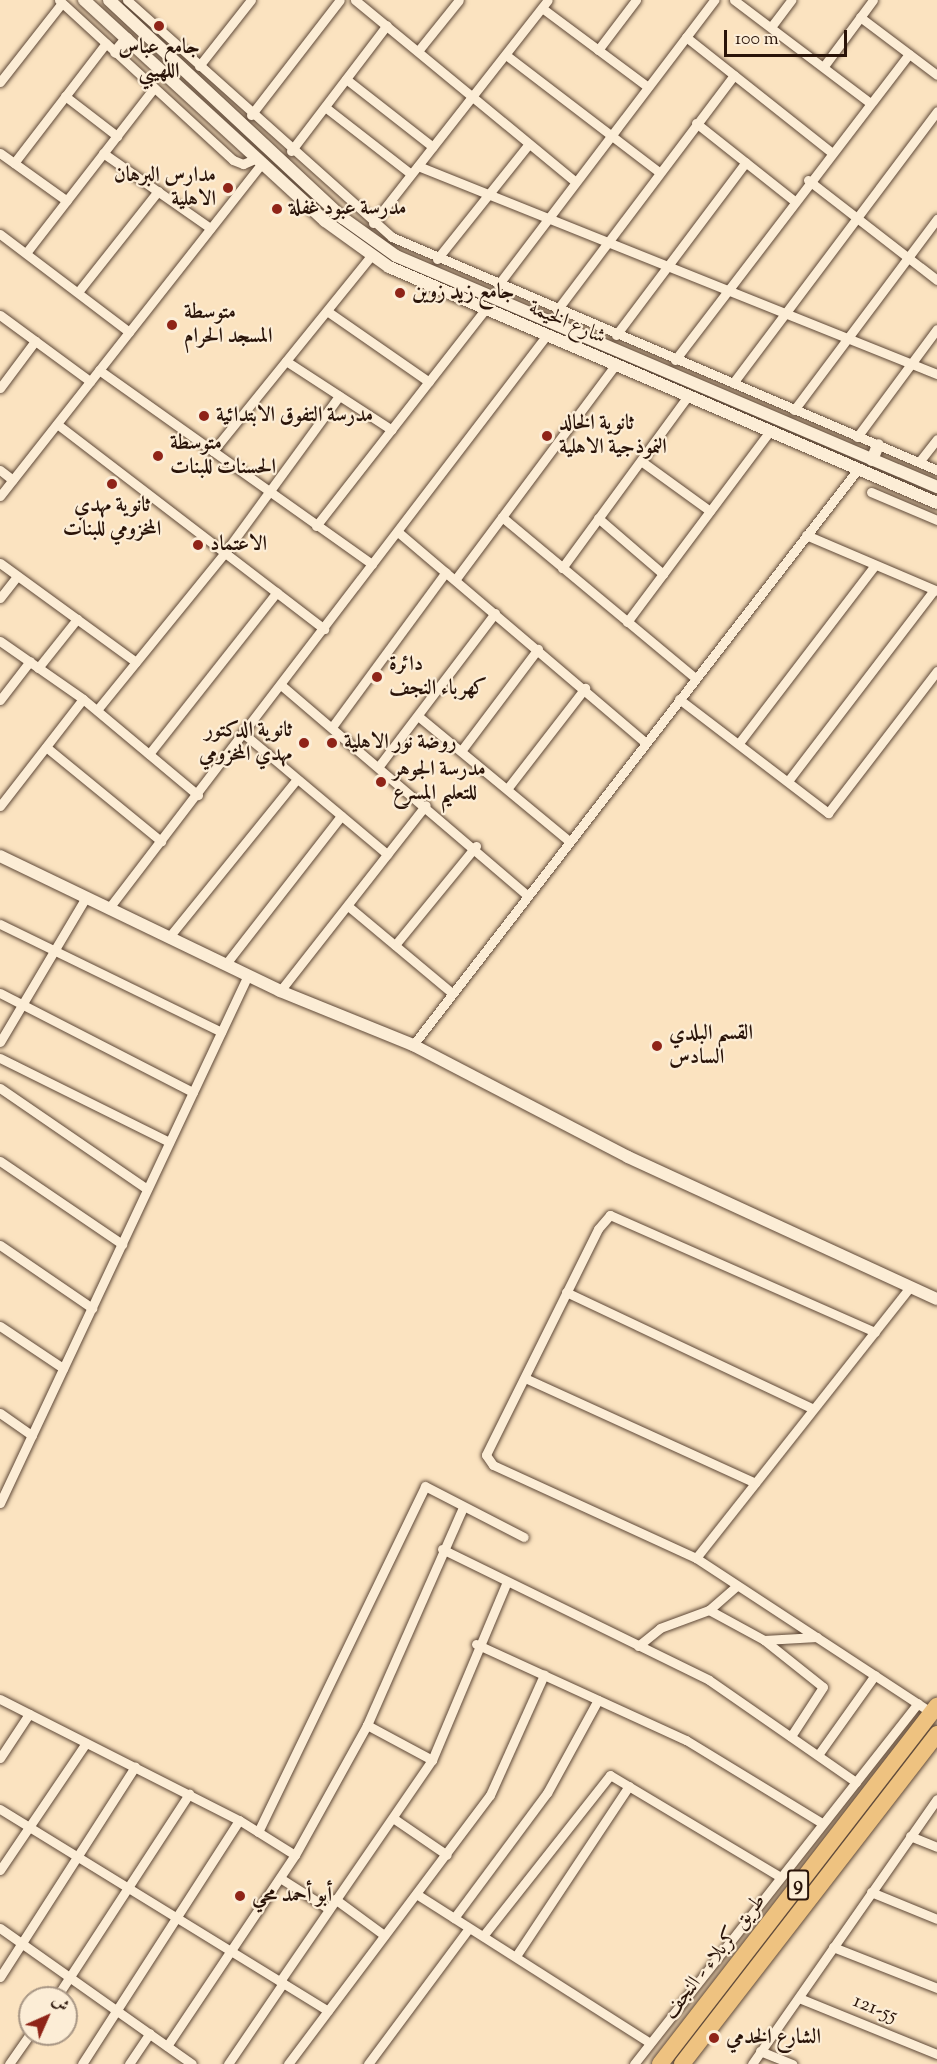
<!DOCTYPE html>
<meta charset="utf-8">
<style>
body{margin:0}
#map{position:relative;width:937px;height:2064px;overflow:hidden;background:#fbe3c0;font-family:"Sorts Mill Goudy",Amiri,serif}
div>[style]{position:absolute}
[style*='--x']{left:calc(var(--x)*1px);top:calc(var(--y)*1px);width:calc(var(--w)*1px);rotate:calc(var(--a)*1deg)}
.roads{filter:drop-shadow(0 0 2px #5e4837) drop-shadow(0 0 2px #5e4837)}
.minor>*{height:9px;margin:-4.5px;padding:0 4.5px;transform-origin:4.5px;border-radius:4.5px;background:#fcedd6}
.tertiary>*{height:12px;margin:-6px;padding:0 6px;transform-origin:6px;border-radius:6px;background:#fcedd6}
.trunk>*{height:16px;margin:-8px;padding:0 8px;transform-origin:8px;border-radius:8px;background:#eec280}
.dots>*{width:16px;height:16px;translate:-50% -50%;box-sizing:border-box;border:3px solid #fcedd6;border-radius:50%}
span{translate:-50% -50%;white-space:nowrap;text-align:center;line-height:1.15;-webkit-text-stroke:4.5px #fcedd6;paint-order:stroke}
.shield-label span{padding:2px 4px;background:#fcedd6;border:2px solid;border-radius:4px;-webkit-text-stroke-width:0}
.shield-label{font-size:20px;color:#2a1409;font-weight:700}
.poi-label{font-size:21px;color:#2a1409;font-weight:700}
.right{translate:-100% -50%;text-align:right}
.left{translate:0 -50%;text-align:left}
.street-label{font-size:21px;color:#2a1409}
.north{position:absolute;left:18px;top:1986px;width:60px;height:60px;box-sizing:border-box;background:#fcedd6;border:2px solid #a89684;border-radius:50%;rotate:45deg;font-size:16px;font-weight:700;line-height:24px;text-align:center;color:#2a1409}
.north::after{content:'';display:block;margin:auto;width:21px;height:27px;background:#8f2418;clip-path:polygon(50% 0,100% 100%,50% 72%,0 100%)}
.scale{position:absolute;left:724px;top:30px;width:123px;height:27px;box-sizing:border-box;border:3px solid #2a1409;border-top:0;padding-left:8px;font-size:18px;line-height:21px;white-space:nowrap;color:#2a1409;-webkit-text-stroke:4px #fcedd6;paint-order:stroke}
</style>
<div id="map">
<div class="roads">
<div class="minor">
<div style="--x:59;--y:0;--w:236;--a:42.6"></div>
<div style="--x:233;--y:160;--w:11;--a:22"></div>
<div style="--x:243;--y:164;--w:15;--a:-23"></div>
<div style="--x:127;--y:0;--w:356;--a:41.8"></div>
<div style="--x:392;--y:237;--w:593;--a:23.15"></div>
<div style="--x:355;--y:0;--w:286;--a:39.5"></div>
<div style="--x:734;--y:0;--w:171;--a:37.1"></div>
<div style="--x:542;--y:8;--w:132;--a:36.7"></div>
<div style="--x:860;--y:17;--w:96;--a:37"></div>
<div style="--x:771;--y:27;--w:34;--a:-53"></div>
<div style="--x:686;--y:37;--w:185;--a:38.4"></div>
<div style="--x:598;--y:50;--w:63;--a:-52.8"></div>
<div style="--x:418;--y:51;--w:65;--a:-51.2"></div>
<div style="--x:506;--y:55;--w:193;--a:37.4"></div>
<div style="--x:199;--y:66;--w:84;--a:-51.8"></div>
<div style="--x:824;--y:66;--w:82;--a:-53.4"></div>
<div style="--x:346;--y:79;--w:110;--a:38"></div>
<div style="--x:0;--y:82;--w:100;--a:-51.9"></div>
<div style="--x:65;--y:96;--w:66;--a:37.6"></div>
<div style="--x:325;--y:107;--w:109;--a:37.9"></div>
<div style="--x:251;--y:115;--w:145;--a:-52.3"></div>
<div style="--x:696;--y:123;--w:124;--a:38.4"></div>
<div style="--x:291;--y:151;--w:158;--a:-52.7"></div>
<div style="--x:0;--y:153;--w:82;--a:35.6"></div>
<div style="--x:103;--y:153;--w:131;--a:35"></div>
<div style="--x:14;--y:163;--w:151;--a:-52.5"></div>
<div style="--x:418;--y:166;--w:559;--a:21.84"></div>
<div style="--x:808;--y:180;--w:163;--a:37.8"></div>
<div style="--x:373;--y:223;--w:283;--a:-51.9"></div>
<div style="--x:0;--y:234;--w:162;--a:37.2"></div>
<div style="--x:26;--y:253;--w:209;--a:-52.2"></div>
<div style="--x:437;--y:259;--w:146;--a:-51.4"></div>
<div style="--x:498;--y:285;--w:358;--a:-52.8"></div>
<div style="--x:78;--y:292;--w:129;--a:-51.6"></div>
<div style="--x:557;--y:310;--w:294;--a:-53"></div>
<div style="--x:327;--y:311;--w:124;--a:34.8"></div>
<div style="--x:0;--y:315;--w:112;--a:36.3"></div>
<div style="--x:616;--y:335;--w:216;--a:-53.1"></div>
<div style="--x:675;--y:360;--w:385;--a:-52.6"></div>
<div style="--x:286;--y:361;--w:126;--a:33.1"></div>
<div style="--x:99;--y:370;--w:335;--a:35.4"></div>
<div style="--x:733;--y:383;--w:340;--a:-53.1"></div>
<div style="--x:0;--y:388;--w:59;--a:-53.3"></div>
<div style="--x:794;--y:410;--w:239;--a:-53.2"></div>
<div style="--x:57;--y:424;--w:337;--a:37.5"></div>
<div style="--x:857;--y:437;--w:134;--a:-53.5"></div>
<div style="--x:213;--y:451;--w:251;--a:-51"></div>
<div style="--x:641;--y:461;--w:85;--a:35.9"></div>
<div style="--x:919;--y:462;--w:29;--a:-52"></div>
<div style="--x:0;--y:470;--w:16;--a:38"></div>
<div style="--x:871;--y:492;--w:72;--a:23"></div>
<div style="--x:0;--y:496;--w:424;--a:-51.8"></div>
<div style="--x:502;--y:517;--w:251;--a:39.8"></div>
<div style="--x:598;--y:518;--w:86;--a:40.7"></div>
<div style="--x:316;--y:526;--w:274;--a:-52"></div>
<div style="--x:398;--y:532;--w:324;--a:40.4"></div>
<div style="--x:806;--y:535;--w:142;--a:23.1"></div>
<div style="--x:0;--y:563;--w:168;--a:36.1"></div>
<div style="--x:562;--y:568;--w:213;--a:-53.8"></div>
<div style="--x:455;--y:580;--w:268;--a:-53.3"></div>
<div style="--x:0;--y:598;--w:28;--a:-52"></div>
<div style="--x:627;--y:622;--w:239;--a:-53.2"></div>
<div style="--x:0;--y:641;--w:101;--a:34.9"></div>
<div style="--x:83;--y:699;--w:150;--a:39.9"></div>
<div style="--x:38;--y:668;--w:63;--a:-51.5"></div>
<div style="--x:281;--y:685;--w:322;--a:40.5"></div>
<div style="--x:679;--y:699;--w:188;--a:37.4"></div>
<div style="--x:828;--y:813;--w:179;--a:-52.5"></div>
<div style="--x:0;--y:700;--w:49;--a:-52.4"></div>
<div style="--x:97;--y:710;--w:205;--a:-50.9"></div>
<div style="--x:226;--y:551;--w:192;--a:-53.9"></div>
<div style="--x:418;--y:716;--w:196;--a:39.6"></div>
<div style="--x:332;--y:727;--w:192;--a:-53.7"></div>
<div style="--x:244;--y:734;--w:187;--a:40"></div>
<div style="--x:739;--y:743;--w:224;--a:-52.6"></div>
<div style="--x:46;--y:747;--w:149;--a:39.3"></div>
<div style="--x:461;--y:751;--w:128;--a:-53"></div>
<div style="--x:149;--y:754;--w:206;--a:-51.7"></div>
<div style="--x:379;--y:766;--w:192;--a:-52.8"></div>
<div style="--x:788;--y:781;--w:240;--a:-52.6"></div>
<div style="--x:507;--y:789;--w:128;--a:-52.3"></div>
<div style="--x:0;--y:806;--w:135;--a:-52.2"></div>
<div style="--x:348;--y:906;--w:134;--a:39.9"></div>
<div style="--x:109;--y:908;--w:720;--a:-52.62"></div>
<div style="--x:0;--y:924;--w:246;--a:26"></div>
<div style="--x:169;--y:937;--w:203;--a:-51"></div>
<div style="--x:395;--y:945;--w:128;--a:-50.7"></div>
<div style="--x:225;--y:965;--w:189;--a:-52.1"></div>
<div style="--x:280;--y:991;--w:236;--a:-51.9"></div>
<div style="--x:0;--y:993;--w:217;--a:27.2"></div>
<div style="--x:0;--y:1042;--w:169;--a:-59.3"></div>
<div style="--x:413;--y:1045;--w:728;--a:-52.31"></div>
<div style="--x:0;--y:1058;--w:189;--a:26.4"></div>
<div style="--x:0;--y:1088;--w:178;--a:34.5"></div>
<div style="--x:0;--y:1161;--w:148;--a:34.2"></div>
<div style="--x:0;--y:1245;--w:112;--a:34.4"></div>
<div style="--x:566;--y:1292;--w:273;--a:25.3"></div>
<div style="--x:0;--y:1326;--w:76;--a:33.7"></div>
<div style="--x:875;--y:1332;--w:290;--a:-156.2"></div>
<div style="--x:610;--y:1215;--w:18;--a:131"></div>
<div style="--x:598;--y:1229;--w:252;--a:116.4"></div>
<div style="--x:486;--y:1455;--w:12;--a:55"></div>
<div style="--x:493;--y:1465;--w:223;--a:24.6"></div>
<div style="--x:696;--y:1558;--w:282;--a:33.3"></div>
<div style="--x:525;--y:1378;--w:253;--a:24.5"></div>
<div style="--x:0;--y:1413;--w:39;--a:35"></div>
<div style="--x:0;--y:1503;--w:583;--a:-64.84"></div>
<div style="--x:442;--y:1549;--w:297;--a:26.1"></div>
<div style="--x:709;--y:1680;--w:179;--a:34.8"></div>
<div style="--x:696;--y:1558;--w:345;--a:-51.7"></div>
<div style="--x:709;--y:1610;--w:63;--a:28.6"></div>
<div style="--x:764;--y:1640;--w:53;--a:-3.2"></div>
<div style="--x:764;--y:1640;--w:75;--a:38.5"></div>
<div style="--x:823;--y:1687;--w:59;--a:123.1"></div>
<div style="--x:476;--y:1644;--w:231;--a:24.6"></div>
<div style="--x:686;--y:1740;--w:159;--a:31.4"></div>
<div style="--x:638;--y:1646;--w:28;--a:-39"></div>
<div style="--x:660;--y:1628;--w:52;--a:-20.2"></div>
<div style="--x:709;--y:1610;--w:37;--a:-41"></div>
<div style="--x:0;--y:1699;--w:268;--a:26.9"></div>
<div style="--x:239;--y:1820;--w:66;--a:32"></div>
<div style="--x:367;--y:1725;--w:74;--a:28.3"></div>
<div style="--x:818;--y:1755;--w:98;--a:-54.5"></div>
<div style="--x:0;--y:1758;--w:53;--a:-56.6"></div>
<div style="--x:0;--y:1809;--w:385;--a:31.6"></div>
<div style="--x:393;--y:1818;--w:65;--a:34.4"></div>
<div style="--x:258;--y:1832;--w:384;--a:-64.2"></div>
<div style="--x:425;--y:1486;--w:111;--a:27.3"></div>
<div style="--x:910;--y:1836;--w:29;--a:22"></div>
<div style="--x:0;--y:1870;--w:153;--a:-55.9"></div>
<div style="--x:280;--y:1878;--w:58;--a:32.3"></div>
<div style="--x:871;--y:1892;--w:71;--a:22.2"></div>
<div style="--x:418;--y:1895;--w:275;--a:32.5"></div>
<div style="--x:335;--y:1899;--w:61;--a:36.3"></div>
<div style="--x:454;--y:1918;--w:156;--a:-53.4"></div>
<div style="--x:547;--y:1793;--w:106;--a:-61.3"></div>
<div style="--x:0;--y:1928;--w:235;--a:35.3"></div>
<div style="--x:483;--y:1936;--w:205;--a:-51.7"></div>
<div style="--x:610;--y:1775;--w:197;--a:30.9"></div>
<div style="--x:833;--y:1947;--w:112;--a:21.5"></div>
<div style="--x:516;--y:1956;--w:204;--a:-56.4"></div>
<div style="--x:0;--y:1977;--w:250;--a:-57.3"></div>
<div style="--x:280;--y:1981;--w:268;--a:-55.5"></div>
<div style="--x:432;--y:1760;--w:191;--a:-67.2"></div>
<div style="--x:56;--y:1998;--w:244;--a:-56.9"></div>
<div style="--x:799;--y:1998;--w:149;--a:22.1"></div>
<div style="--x:167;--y:2046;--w:230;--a:-56.2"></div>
<div style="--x:295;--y:1855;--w:149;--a:-61"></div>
<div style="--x:367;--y:1725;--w:238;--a:-66.2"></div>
<div style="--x:760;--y:2051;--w:35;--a:22"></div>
<div style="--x:9;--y:2064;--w:37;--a:-55"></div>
<div style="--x:82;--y:2064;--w:290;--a:-57.2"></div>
<div style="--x:129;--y:2064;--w:37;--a:-56"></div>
<div style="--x:228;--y:2064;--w:98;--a:-55.8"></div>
<div style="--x:288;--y:2064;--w:336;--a:-53.1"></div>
<div style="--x:490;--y:1795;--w:132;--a:-65.8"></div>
<div style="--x:368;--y:2064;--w:169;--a:-53.4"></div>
<div style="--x:634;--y:2064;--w:459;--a:-51.8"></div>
<div style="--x:752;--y:2064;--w:323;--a:-55.1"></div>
</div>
<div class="tertiary">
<div style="--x:84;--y:0;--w:327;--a:42.5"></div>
<div style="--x:325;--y:221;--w:79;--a:35.7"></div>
<div style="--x:389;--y:267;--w:597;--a:23.3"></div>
<div style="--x:109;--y:0;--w:320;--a:43"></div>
<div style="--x:343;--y:218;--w:65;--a:35.6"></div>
<div style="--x:396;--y:256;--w:588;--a:23.12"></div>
<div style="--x:116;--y:52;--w:17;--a:-50"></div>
<div style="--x:872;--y:460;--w:16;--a:-68"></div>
<div style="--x:0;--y:856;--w:311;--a:25.7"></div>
<div style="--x:280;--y:991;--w:144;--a:22.1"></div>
<div style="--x:413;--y:1045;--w:242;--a:27.5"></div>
<div style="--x:628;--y:1157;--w:340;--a:24.7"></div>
</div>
<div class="trunk">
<div style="--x:660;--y:2064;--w:453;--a:-52.3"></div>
<div style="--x:682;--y:2064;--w:417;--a:-52.3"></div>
</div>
</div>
<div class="dots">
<div style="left:159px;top:26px;background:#8f2418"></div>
<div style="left:228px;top:188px;background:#8f2418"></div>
<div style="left:277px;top:209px;background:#8f2418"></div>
<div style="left:400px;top:293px;background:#8f2418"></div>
<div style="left:172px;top:325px;background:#8f2418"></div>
<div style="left:204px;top:416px;background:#8f2418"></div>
<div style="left:547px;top:436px;background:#8f2418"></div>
<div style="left:158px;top:456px;background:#8f2418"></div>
<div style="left:112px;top:484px;background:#8f2418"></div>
<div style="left:198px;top:545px;background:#8f2418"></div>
<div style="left:377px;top:677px;background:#8f2418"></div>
<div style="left:304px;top:743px;background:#8f2418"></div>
<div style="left:332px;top:743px;background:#8f2418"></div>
<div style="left:381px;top:782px;background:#8f2418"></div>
<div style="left:657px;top:1046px;background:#8f2418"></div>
<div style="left:240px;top:1896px;background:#8f2418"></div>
<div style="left:714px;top:2038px;background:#8f2418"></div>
</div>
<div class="shield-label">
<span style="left:798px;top:1885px">9</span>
</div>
<div class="poi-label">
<span style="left:159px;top:60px">جامع عباس<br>اللهيبي</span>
<span class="right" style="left:216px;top:188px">مدارس البرهان<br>الاهلية</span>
<span class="left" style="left:289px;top:209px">مدرسة عبود غفلة</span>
<span class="left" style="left:412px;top:293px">جامع زيد زوين</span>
<span class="left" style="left:184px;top:325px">متوسطة<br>المسجد الحرام</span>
<span class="left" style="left:216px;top:416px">مدرسة التفوق الابتدائية</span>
<span class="left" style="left:559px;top:436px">ثانوية الخالد<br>النموذجية الاهلية</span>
<span class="left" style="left:170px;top:456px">متوسطة<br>الحسنات للبنات</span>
<span style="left:112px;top:518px">ثانوية مهدي<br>المخزومي للبنات</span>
<span class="left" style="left:210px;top:545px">الاعتماد</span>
<span class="left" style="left:389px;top:677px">دائرة<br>كهرباء النجف</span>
<span class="right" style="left:292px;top:743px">ثانوية الدكتور<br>مهدي المخزومي</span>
<span class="left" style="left:344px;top:743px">روضة نور الاهلية</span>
<span class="left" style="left:393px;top:782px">مدرسة الجوهر<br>للتعليم المسرع</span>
<span class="left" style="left:669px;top:1046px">القسم البلدي<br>السادس</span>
<span class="left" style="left:252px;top:1896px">أبو أحمد محي</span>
<span class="left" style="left:726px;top:2038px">الشارع الخدمي</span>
</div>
<div class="street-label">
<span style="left:567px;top:323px;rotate:23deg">شارع الخيمة</span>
<span style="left:715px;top:1957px;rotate:-52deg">طريق کربلاء - النجف</span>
<span style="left:875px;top:2009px;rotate:22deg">121-55</span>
</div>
<div class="north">ش</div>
<div class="scale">100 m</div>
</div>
